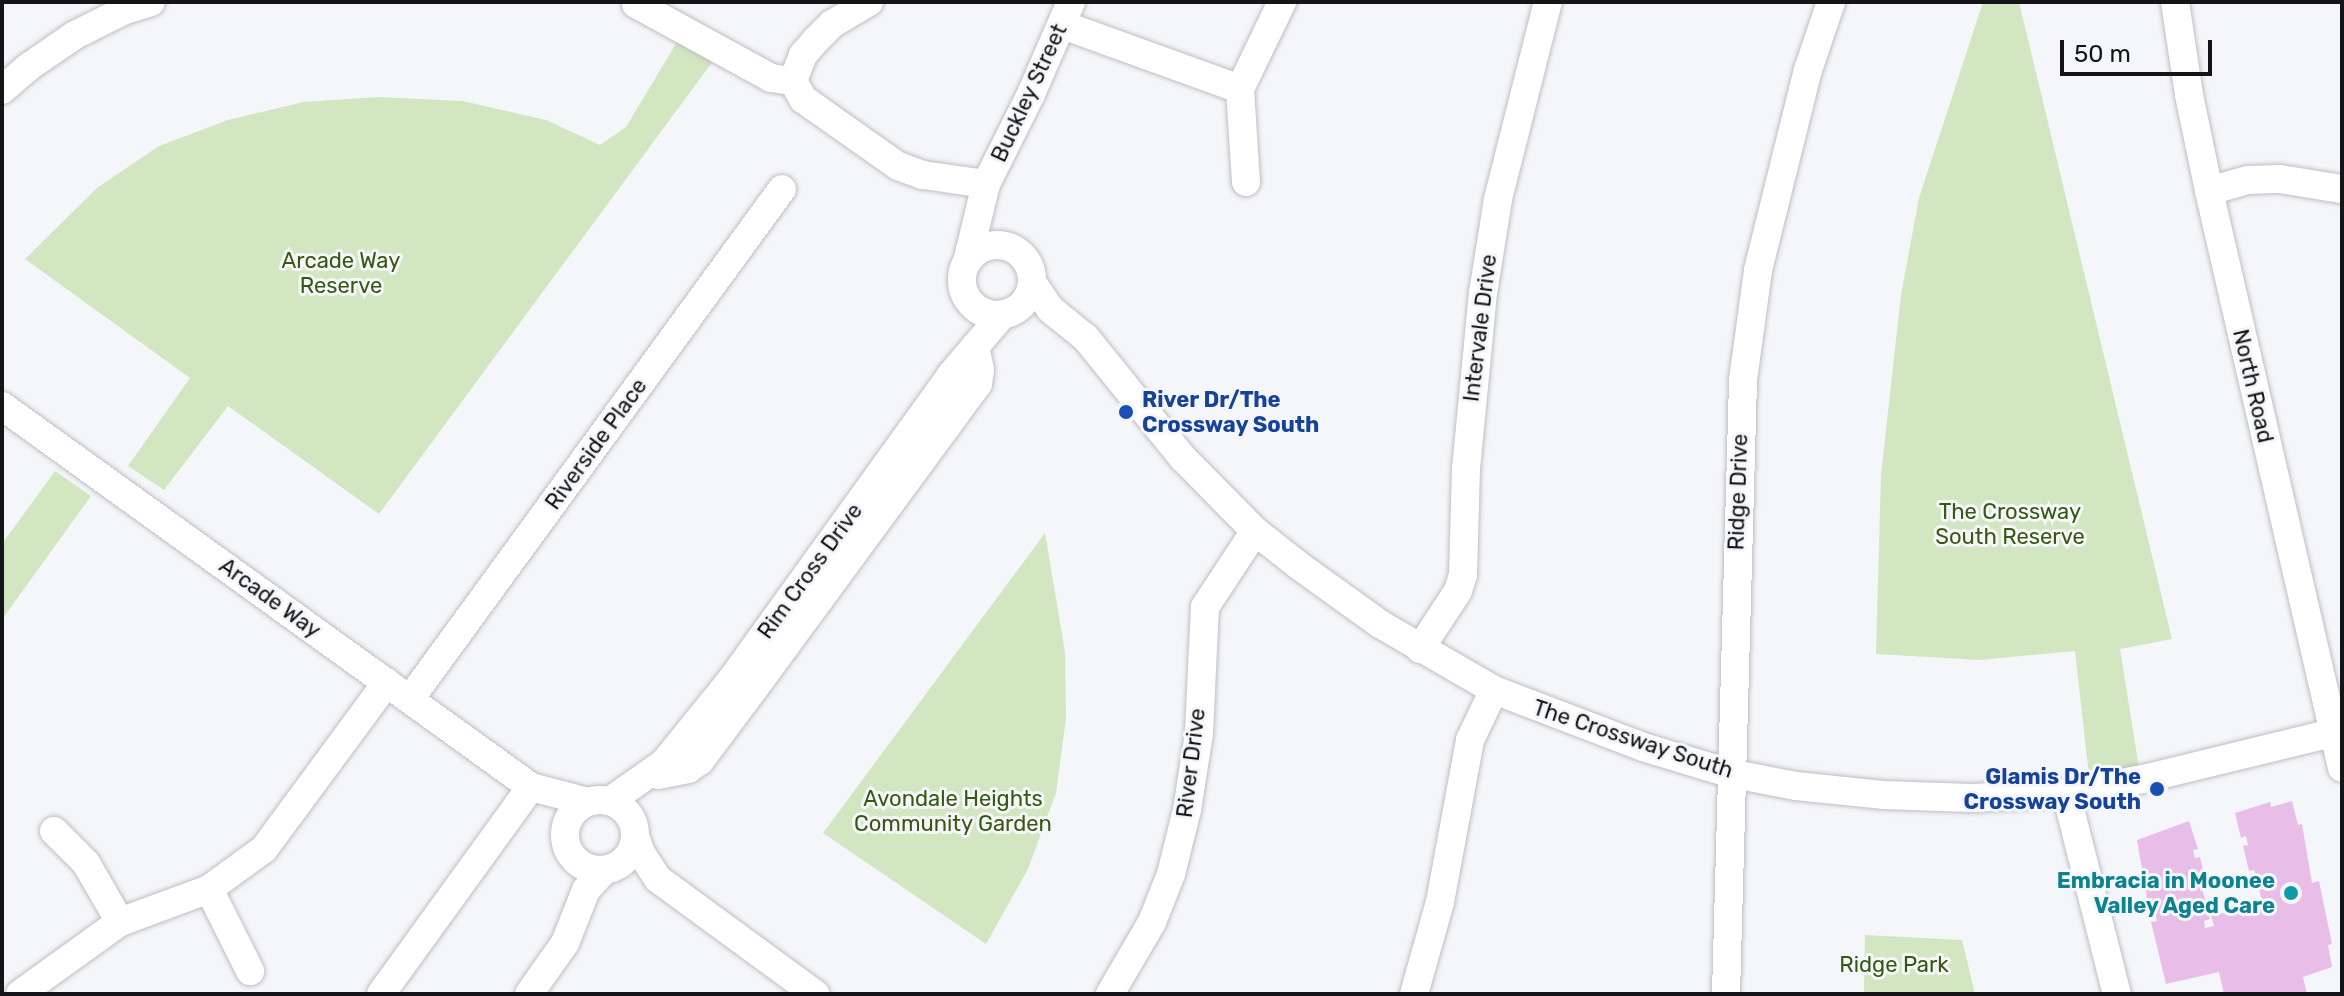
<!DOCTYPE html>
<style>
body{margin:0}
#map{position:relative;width:2344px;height:996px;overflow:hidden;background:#f5f6fa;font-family:Rubik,sans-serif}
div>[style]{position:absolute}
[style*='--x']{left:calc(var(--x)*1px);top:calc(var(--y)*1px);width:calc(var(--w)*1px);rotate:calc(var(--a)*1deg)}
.green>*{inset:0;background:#d1e6c1}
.building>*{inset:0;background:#e8bee8}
.roads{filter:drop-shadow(0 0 2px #bebec3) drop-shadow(0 0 2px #bebec3)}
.minor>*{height:28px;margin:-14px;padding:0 14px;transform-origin:14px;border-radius:14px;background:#fff}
.minor>.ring{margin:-14px;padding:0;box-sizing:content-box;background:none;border:28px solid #fff;border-radius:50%}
.dots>*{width:22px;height:22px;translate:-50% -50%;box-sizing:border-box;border:4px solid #f5f6fa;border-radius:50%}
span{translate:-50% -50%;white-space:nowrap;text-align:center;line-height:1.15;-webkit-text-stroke:6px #f5f6fa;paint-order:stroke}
.street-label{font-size:22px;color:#151517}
.park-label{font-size:22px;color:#375811}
.transit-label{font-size:22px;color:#164399;font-weight:700}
.left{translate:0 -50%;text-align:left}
.right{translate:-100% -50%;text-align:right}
.culture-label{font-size:22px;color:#0d838f;font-weight:700}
.frame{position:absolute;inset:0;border:4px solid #151517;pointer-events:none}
.scale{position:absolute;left:2060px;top:40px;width:152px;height:36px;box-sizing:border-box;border:4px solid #151517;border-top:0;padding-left:10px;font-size:24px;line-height:28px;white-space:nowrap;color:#151517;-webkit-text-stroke:6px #f5f6fa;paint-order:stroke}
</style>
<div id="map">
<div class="green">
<div style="clip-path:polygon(1983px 2px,2019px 2px,2172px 639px,2120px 649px,2139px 768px,2089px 775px,2075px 651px,1979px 660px,1876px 654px,1881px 475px,1901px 295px,1919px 198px)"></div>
<div style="clip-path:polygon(680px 37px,716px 57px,379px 514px,228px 406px,164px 490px,128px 466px,190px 378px,25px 259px,97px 188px,159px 146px,228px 120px,304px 102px,378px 97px,462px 101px,546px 120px,600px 145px,626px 127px)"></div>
<div style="clip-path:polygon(55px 471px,91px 496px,3px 618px,2px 544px)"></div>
<div style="clip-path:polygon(1045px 533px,1065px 652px,1066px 718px,1056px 793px,1028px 869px,986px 944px,823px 833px)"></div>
<div style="clip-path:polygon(1865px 935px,1962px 940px,1975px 994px,1864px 994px)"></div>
</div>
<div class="building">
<div style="clip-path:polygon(2292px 801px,2298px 825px,2302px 824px,2312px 883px,2319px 881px,2332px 944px,2328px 945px,2332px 967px,2303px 977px,2307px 994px,2224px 994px,2219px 972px,2166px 984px,2151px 922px,2157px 921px,2152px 903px,2148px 904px,2137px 840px,2189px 821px,2198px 849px,2193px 850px,2195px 858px,2200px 857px,2206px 882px,2201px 884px,2210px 919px,2204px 921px,2205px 928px,2214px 926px,2211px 916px,2260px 904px,2263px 915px,2272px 912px,2269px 904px,2263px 905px,2254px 870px,2249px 871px,2243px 846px,2248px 845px,2246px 836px,2241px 838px,2235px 813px,2270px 802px,2271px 807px)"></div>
</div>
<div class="roads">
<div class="minor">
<div style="--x:2175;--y:2;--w:94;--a:81.4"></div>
<div style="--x:2189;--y:95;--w:98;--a:78.2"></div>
<div style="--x:2209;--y:191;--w:592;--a:77.02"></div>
<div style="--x:636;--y:4;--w:154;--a:28.7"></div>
<div style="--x:771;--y:78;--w:22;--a:8"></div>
<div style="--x:1063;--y:25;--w:188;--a:19.9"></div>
<div style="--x:793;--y:81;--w:21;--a:61"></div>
<div style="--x:803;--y:99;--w:116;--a:35.2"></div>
<div style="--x:898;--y:166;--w:27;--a:20"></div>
<div style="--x:923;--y:175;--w:64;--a:8.1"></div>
<div style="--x:793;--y:81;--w:28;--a:-69"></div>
<div style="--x:803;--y:55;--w:20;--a:-49"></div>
<div style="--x:816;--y:40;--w:23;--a:-45"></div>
<div style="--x:832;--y:24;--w:43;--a:-30.7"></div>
<div style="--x:2;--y:90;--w:33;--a:-41"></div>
<div style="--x:27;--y:68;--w:58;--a:-34.5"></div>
<div style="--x:75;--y:35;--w:56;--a:-26.6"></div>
<div style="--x:125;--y:10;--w:27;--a:-17"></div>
<div style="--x:1246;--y:182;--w:93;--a:-93.7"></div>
<div style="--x:1240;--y:89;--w:97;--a:-64.2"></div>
<div style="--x:2209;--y:191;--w:41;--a:-15.8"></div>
<div style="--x:2248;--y:180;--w:32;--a:-2"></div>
<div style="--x:2280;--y:179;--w:63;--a:9.2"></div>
<div class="ring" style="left:962px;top:245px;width:42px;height:42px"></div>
<div style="--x:967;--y:262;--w:80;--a:-76.3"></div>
<div style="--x:986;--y:184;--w:101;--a:-63.4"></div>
<div style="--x:1031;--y:94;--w:100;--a:-66.5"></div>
<div style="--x:1032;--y:282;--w:32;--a:56"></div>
<div style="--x:1050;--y:309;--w:46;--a:38.9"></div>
<div style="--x:1086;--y:338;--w:154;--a:51.1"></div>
<div style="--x:1183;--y:458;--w:103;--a:45.4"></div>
<div style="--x:1255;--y:531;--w:55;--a:38.3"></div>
<div style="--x:1298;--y:565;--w:101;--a:35.7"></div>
<div style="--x:1380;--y:624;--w:132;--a:30.1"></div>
<div style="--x:1494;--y:690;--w:160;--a:20.9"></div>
<div style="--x:1643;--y:747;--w:90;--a:16.8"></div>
<div style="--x:1729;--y:773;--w:68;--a:11"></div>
<div style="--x:1796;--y:786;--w:87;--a:5.9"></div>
<div style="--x:1883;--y:795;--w:89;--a:1.9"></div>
<div style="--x:1972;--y:798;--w:94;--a:-3"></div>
<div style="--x:2066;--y:793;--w:78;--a:-10.3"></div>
<div style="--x:2143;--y:779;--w:195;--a:-13.7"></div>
<div style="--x:2;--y:406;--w:652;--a:35.76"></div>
<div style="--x:531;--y:787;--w:59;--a:14.7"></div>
<div style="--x:1420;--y:649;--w:69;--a:-56.8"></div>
<div style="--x:1458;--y:591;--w:17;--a:-73"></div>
<div style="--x:1463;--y:575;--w:106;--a:-88.4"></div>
<div style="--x:1466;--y:469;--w:177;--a:-84.5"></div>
<div style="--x:1483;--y:293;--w:95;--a:-80.9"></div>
<div style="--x:1498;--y:199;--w:203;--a:-75.8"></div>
<div style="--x:410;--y:699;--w:631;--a:-53.89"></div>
<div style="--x:658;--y:775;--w:31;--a:-11"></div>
<div style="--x:688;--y:769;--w:14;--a:-34"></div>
<div style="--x:700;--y:761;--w:89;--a:-53.3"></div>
<div style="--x:753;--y:690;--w:380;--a:-53.7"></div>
<div style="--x:978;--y:384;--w:14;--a:-82"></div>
<div style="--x:980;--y:370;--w:24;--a:-102"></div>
<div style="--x:2066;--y:793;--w:207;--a:75.8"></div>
<div class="ring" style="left:565px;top:800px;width:42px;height:42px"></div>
<div style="--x:610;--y:801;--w:66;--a:-35.1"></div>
<div style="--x:664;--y:763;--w:108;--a:-51"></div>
<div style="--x:732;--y:679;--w:375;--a:-54.2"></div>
<div style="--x:951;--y:375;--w:79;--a:-49.6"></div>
<div style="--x:54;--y:831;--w:45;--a:45"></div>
<div style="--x:86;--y:863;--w:68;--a:60"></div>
<div style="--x:635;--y:836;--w:18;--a:71"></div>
<div style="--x:641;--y:853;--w:31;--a:57"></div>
<div style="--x:658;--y:879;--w:195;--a:36.2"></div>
<div style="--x:209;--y:889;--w:92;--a:63.4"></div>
<div style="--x:20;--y:994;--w:123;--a:-35.8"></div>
<div style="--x:120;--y:922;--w:95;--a:-20.3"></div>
<div style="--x:209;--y:889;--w:68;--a:-36"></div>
<div style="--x:264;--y:849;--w:207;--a:-53.6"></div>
<div style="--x:381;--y:994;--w:256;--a:-54.1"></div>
<div style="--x:529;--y:994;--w:62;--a:-54.8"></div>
<div style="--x:565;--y:943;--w:57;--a:-68.4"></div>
<div style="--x:586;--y:890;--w:26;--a:-47"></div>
<div style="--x:1110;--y:994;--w:83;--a:-59.7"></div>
<div style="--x:1152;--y:922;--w:52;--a:-68.4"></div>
<div style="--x:1171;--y:874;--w:66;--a:-76"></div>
<div style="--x:1187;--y:810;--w:78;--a:-81.1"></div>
<div style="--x:1199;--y:733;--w:126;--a:-87.3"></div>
<div style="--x:1205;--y:607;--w:91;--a:-56.7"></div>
<div style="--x:1414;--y:994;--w:96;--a:-74.2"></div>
<div style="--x:1440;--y:902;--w:165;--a:-79.5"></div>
<div style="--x:1470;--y:740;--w:55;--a:-64.4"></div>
<div style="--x:1726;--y:994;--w:614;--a:-88.41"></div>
<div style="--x:1743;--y:380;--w:111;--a:-82.2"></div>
<div style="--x:1758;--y:270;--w:206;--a:-76"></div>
<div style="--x:1808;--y:70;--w:72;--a:-71.3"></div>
</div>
</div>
<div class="dots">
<div style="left:1126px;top:412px;background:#1a4fb4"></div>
<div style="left:2157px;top:789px;background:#1a4fb4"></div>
<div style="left:2291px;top:893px;background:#0f9aa8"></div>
</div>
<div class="street-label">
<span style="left:1029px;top:93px;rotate:-65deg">Buckley Street</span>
<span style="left:1480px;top:328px;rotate:-83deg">Intervale Drive</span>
<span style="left:2253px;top:386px;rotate:77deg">North Road</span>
<span style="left:596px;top:444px;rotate:-54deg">Riverside Place</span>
<span style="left:1738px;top:492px;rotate:-88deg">Ridge Drive</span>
<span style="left:810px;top:571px;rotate:-54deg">Rim Cross Drive</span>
<span style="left:270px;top:598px;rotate:36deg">Arcade Way</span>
<span style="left:1633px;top:739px;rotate:18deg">The Crossway South</span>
<span style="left:1191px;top:763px;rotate:-83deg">River Drive</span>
</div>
<div class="park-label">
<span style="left:341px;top:273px">Arcade Way<br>Reserve</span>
<span style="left:2010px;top:524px">The Crossway<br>South Reserve</span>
<span style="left:953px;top:811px">Avondale Heights<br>Community Garden</span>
<span style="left:1894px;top:965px">Ridge Park</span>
</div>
<div class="transit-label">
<span class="left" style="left:1142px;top:412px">River Dr/The<br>Crossway South</span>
<span class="right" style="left:2141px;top:789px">Glamis Dr/The<br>Crossway South</span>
</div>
<div class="culture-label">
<span class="right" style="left:2275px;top:893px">Embracia in Moonee<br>Valley Aged Care</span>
</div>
<div class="frame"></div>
<div class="scale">50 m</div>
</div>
